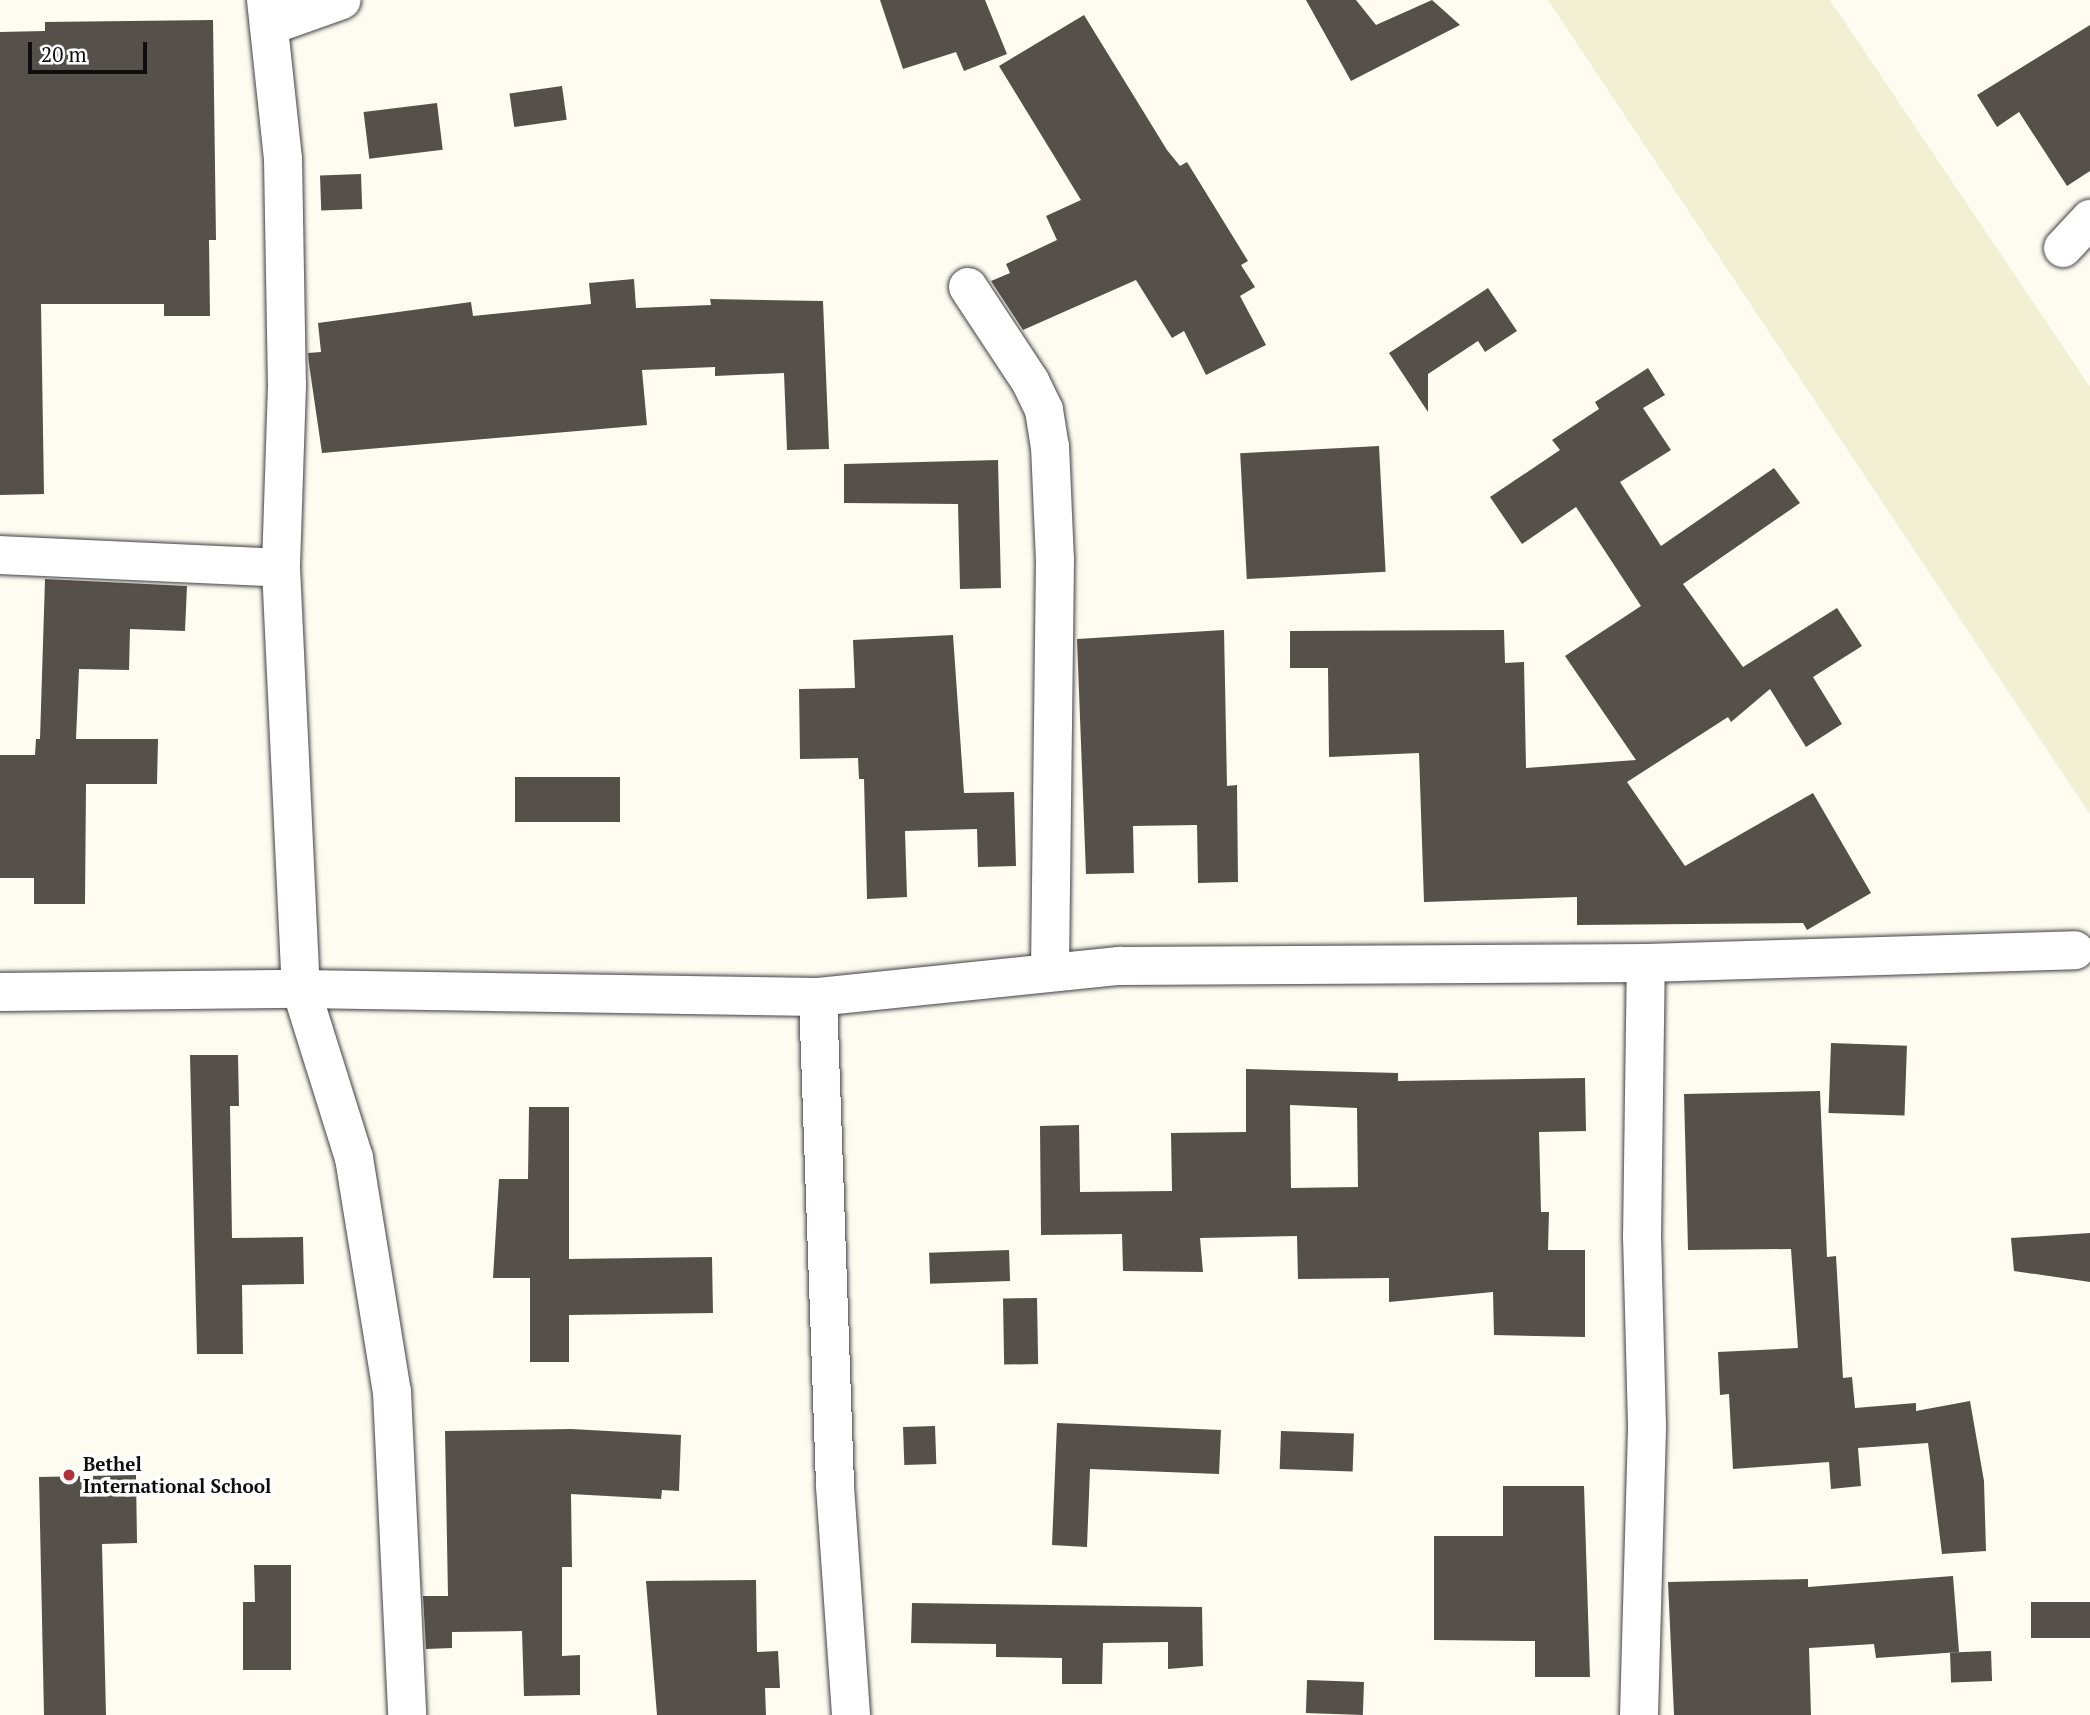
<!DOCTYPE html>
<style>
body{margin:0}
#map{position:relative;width:2090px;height:1715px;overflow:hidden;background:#fefbf1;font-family:"PT Serif",serif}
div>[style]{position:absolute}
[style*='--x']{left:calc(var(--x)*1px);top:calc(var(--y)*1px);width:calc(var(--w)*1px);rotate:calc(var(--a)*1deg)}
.farmland>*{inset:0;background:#f2f0d2}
.building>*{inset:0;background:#56504b;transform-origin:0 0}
.roads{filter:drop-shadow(0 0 2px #414141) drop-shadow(0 0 2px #414141)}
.minor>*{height:38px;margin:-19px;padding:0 19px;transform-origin:19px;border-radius:19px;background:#fff}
.dots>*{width:19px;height:19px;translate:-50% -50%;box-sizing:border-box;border:4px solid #fff;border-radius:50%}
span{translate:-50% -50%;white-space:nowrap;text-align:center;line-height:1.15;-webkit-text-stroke:7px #fff;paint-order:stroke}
.poi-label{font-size:19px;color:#0e0e0e;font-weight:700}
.left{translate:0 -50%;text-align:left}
.scale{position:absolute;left:28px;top:42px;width:119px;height:32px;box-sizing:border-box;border:4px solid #0e0e0e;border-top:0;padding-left:9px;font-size:21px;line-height:24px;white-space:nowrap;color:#0e0e0e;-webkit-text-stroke:5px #fff;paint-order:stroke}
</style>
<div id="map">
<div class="farmland">
<div style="clip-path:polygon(1548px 0,1830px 0,2090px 387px,2090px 814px)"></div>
</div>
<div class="building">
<div style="clip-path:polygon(880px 0,985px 0,1007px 54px,964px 71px,956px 52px,903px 69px)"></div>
<div style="clip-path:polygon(1306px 0,1356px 0,1376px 25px,1432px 0,1460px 25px,1351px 81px)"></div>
<div style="clip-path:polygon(1084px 15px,1167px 150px,1180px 166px,1187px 162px,1248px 261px,1241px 265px,1255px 287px,1240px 296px,1266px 345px,1206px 375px,1184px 331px,1172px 338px,1136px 280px,1023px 330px,991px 281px,1010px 273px,1006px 264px,1057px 240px,1046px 216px,1081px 200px,999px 66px)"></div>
<div style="clip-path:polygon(213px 20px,216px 240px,209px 240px,210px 316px,164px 316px,164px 304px,41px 304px,44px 494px,0 495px,0 32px,45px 31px,45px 22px)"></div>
<div style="clip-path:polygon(2090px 25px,2090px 171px,2067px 186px,2019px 112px,1997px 127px,1977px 95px)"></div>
<div style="left:562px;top:86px;width:34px;height:53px;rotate:82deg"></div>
<div style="left:437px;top:103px;width:47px;height:74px;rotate:83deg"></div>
<div style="left:361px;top:174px;width:35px;height:41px;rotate:88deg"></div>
<div style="clip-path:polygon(634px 279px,636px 308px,711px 305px,710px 299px,823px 301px,829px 449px,787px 450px,784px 373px,715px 376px,715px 367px,642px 370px,647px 425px,322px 453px,309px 364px,308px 353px,321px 352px,318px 323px,471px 302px,473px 316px,591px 304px,589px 283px)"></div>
<div style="clip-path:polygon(1488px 288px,1517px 331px,1485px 352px,1478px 341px,1428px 374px,1428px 412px,1389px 353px)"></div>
<div style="clip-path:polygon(1648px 368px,1665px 395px,1643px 408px,1671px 450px,1620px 482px,1661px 546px,1774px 468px,1800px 503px,1683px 584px,1743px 667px,1837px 608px,1862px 646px,1813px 677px,1842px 724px,1806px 747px,1770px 689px,1731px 722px,1728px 717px,1627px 782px,1685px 866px,1813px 793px,1871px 893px,1807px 930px,1803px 923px,1577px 925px,1577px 897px,1424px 902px,1419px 753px,1329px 757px,1328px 668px,1290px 668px,1290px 631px,1504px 630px,1505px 663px,1524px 662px,1526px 768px,1636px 760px,1565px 656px,1641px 606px,1576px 507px,1522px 544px,1490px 497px,1560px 450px,1552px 440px,1599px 409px,1595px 402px)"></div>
<div style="left:1379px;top:446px;width:126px;height:139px;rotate:87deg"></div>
<div style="clip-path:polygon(998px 460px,1001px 588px,960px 589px,958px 504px,844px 503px,844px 464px)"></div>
<div style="clip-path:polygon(45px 579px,187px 586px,185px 631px,130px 629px,129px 670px,79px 669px,76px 739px,158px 739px,157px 784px,86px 784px,85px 904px,34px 904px,34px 878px,0 878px,0 755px,35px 755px,36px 739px,40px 739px)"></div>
<div style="clip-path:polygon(1224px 630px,1227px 786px,1237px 785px,1238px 882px,1198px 883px,1197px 825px,1133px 826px,1134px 873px,1086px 874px,1077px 639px)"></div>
<div style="clip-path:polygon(953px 635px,964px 793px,1014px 792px,1016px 866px,978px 867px,977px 829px,905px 831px,907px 897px,867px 899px,864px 779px,859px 779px,858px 758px,800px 759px,799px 689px,855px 688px,853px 640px)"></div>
<div style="left:620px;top:777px;width:45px;height:105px;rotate:90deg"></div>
<div style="left:1831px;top:1043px;width:76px;height:70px;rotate:2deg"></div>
<div style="clip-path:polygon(190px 1055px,238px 1055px,239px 1106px,230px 1106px,232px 1238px,303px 1237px,304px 1284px,242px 1285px,243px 1354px,197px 1354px)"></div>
<div style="clip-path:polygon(evenodd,1246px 1069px,1398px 1073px,1398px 1081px,1585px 1078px,1586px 1131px,1539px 1132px,1541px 1212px,1549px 1212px,1548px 1250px,1585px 1250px,1585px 1337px,1494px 1335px,1493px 1292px,1389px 1302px,1389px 1278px,1298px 1279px,1297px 1236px,1200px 1238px,1203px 1272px,1123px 1271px,1122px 1234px,1041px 1235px,1040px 1126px,1079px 1125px,1080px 1192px,1172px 1191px,1171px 1133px,1246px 1132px,1246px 1069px,1290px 1105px,1357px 1108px,1358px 1187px,1291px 1188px,1290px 1105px)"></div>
<div style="clip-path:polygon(1820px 1091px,1827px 1257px,1836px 1256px,1843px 1378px,1852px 1377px,1855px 1408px,1916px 1403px,1916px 1411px,1970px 1401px,1984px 1481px,1986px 1551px,1942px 1554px,1928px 1443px,1858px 1448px,1861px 1486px,1831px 1489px,1829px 1462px,1733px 1469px,1729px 1394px,1720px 1395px,1718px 1352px,1798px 1348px,1791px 1249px,1688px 1250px,1684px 1094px)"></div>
<div style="clip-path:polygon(529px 1107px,569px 1107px,569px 1259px,712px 1257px,713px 1313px,569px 1315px,569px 1362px,530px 1362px,530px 1278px,493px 1278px,499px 1179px,528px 1179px)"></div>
<div style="clip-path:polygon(2090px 1233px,2090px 1282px,2014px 1271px,2011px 1238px)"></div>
<div style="left:1009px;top:1250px;width:31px;height:80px;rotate:88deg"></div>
<div style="left:1037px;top:1298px;width:66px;height:34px;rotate:89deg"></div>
<div style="clip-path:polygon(1057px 1423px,1221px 1430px,1219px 1474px,1090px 1469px,1087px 1547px,1052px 1545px)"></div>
<div style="left:935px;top:1426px;width:38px;height:32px;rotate:88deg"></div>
<div style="clip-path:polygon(571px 1429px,681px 1435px,679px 1491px,662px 1490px,661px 1499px,571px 1494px,572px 1567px,562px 1567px,562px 1656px,580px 1655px,580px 1695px,524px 1696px,522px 1631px,452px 1632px,452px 1648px,426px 1649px,423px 1596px,448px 1596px,445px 1431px)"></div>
<div style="left:1281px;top:1431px;width:73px;height:38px;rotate:2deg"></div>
<div style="clip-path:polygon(136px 1475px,137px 1543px,102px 1544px,106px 1715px,44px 1715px,39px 1477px)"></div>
<div style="clip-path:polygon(1503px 1486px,1584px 1486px,1590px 1677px,1535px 1677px,1535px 1641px,1434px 1640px,1434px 1536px,1503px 1536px)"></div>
<div style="clip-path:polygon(254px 1565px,291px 1565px,291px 1670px,243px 1670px,243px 1602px,255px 1602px)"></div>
<div style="clip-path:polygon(1953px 1576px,1959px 1652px,1876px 1658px,1874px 1644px,1809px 1648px,1811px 1715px,1674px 1715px,1668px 1582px,1808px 1579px,1808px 1587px)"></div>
<div style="clip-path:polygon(756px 1580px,757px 1652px,778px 1651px,780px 1688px,765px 1688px,766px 1715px,657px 1715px,646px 1581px)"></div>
<div style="left:2090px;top:1602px;width:36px;height:59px;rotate:90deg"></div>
<div style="clip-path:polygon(912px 1603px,1202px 1607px,1203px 1666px,1168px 1669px,1168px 1642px,1103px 1643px,1102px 1684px,1062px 1684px,1062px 1658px,996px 1657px,996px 1644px,911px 1643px)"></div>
<div style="left:1991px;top:1651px;width:30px;height:41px;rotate:88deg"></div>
<div style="left:1364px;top:1682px;width:33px;height:57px;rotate:92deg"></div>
</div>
<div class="roads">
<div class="minor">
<div style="--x:266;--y:0;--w:160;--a:83.9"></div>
<div style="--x:283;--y:159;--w:226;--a:89"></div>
<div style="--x:287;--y:385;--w:183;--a:91.9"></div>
<div style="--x:281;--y:568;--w:421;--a:87.3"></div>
<div style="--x:301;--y:989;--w:177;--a:72.6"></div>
<div style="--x:354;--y:1158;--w:237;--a:80.8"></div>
<div style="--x:392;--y:1392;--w:323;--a:87.3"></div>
<div style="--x:269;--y:26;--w:77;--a:-19.6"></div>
<div style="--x:2063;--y:248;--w:40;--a:-47"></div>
<div style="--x:968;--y:287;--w:113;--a:56.6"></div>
<div style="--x:1030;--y:381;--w:32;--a:64"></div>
<div style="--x:1044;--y:410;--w:36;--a:81"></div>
<div style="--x:1050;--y:446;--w:114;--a:87.5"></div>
<div style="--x:1055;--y:560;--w:410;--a:90.7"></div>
<div style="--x:0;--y:555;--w:281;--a:2.6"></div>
<div style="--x:0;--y:992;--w:301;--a:-0.6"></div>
<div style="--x:301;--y:989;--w:517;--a:0.89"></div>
<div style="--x:818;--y:997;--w:303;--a:-5.9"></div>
<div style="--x:1119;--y:966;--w:527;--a:-0.33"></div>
<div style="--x:1646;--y:963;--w:429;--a:-1.7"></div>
<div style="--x:818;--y:997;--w:489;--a:88"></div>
<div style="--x:835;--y:1486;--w:230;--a:86"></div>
<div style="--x:1639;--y:1715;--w:289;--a:-88.4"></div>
<div style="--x:1647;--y:1426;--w:188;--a:-91.5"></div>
<div style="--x:1642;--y:1238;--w:275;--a:-89.2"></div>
</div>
</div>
<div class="dots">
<div style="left:69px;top:1475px;background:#b33135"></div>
</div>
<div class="poi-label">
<span class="left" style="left:83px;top:1475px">Bethel<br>International School</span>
</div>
<div class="scale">20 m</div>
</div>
